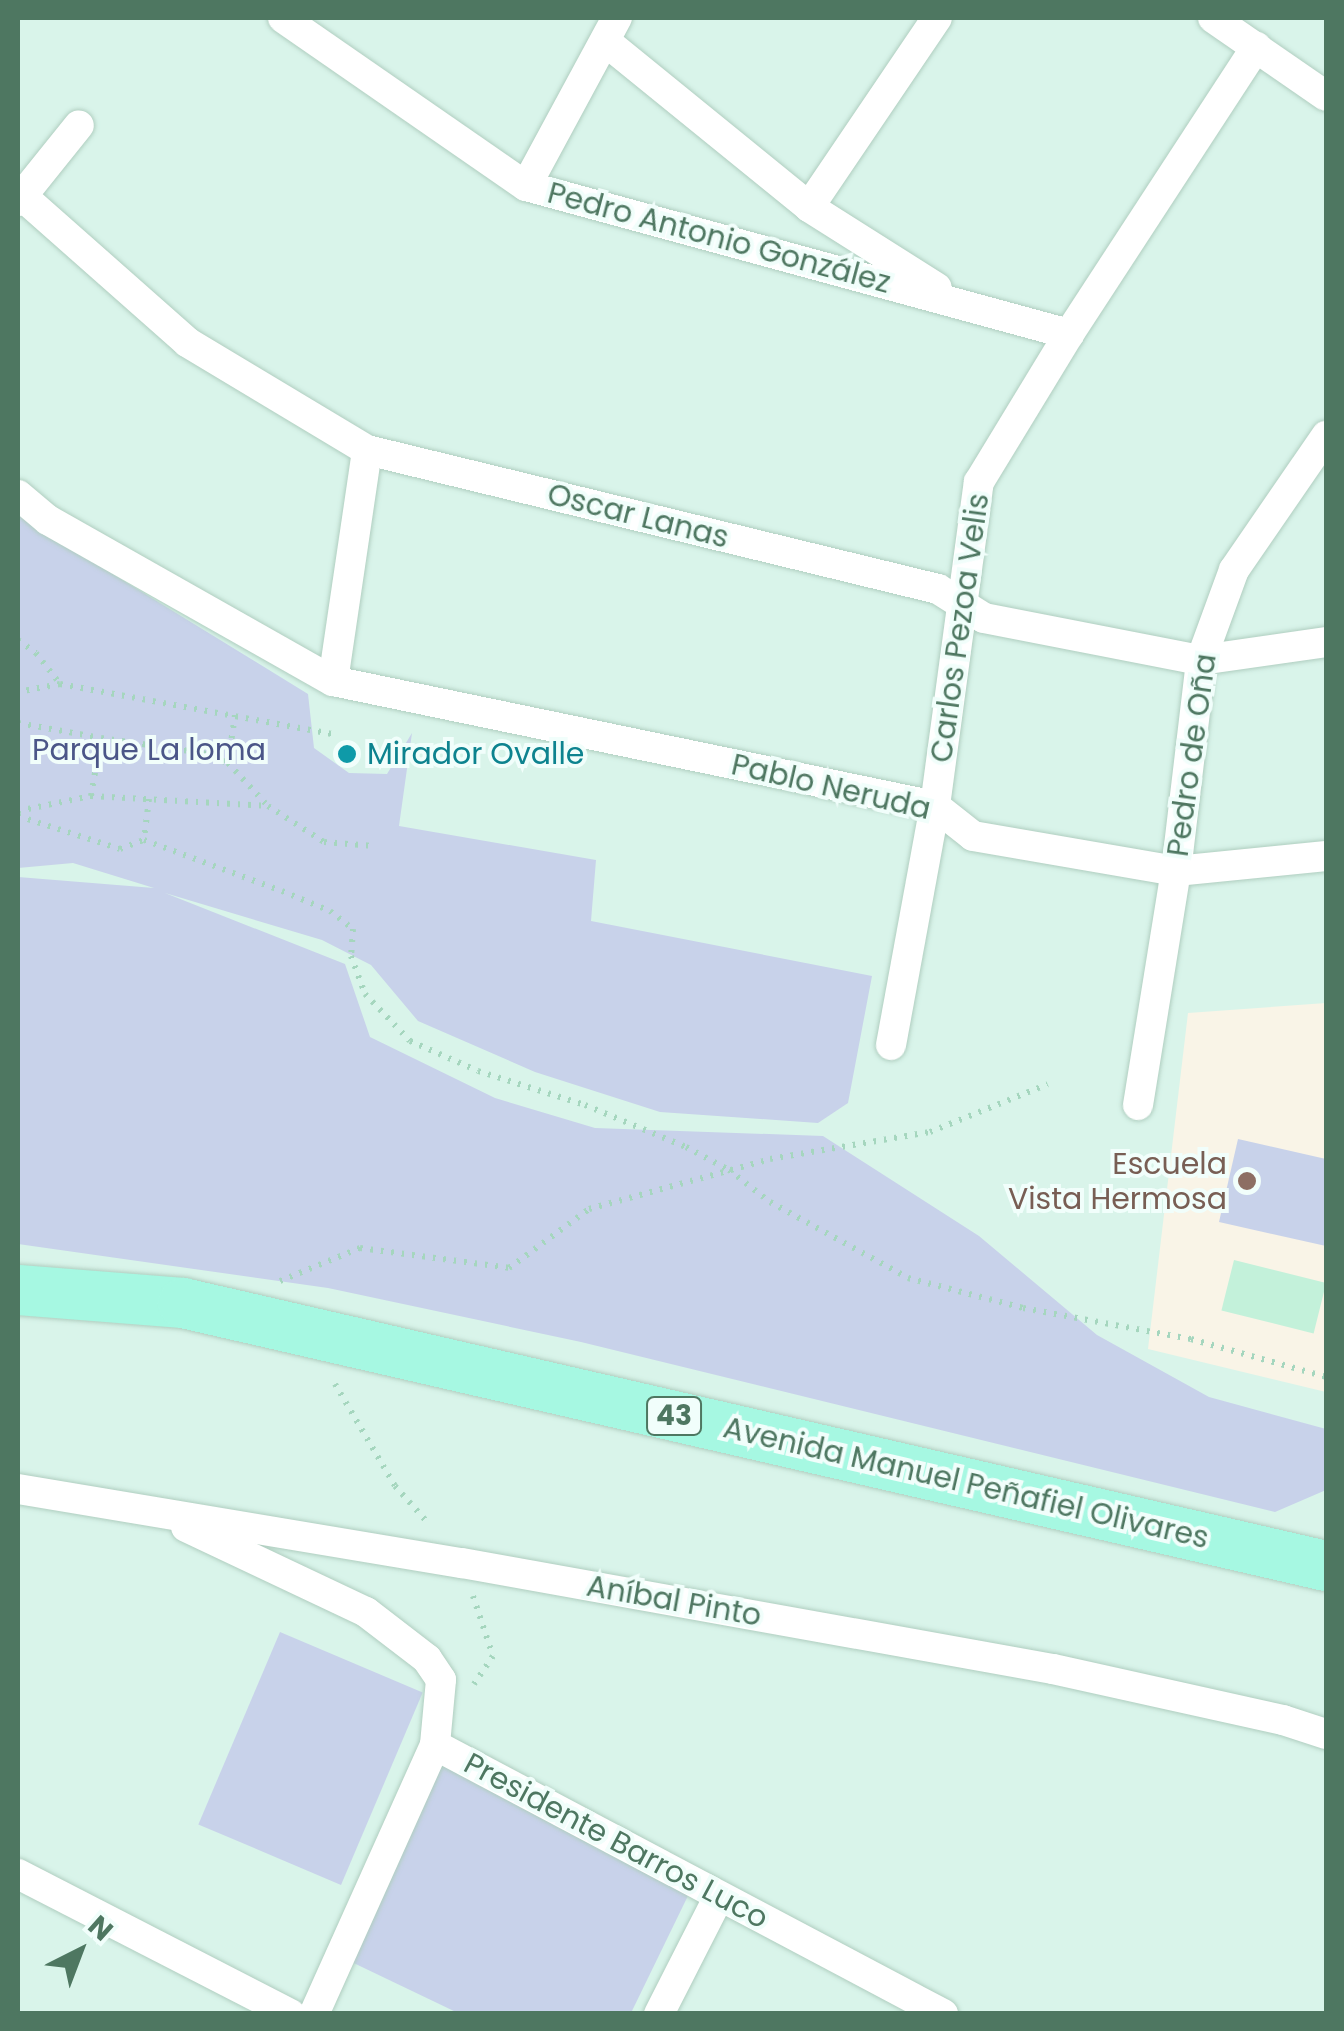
<!DOCTYPE html>
<meta charset="utf-8">
<style>
body{margin:0}
#map{position:relative;width:1344px;height:2031px;overflow:hidden;background:#eafcf7;font-family:Poppins,sans-serif}
div>[style]{position:absolute}
[style*='--x']{left:calc(var(--x)*1px);top:calc(var(--y)*1px);width:calc(var(--w)*1px);rotate:calc(var(--a)*1deg)}
.residential>*{inset:0;background:#d9f4ea;transform-origin:0 0}
.education>*{inset:0;background:#f9f4e7}
.green>*{inset:0;background:#c8d2ea;transform-origin:0 0}
.building>*{inset:0;background:#c3f1da;transform-origin:0 0}
.path>*{height:6px;margin-top:-3px;transform-origin:0;background:repeating-linear-gradient(90deg,#a5d6be 0 2.5px,transparent 0 10.5px)}
.roads{filter:drop-shadow(0 0 2px #b0cec0) drop-shadow(0 0 2px #b0cec0)}
.minor>*{height:30px;margin:-15px;padding:0 15px;transform-origin:15px;border-radius:15px;background:#fff}
.primary>*{height:50px;margin:-25px;padding:0 25px;transform-origin:25px;border-radius:25px;background:#a6f8e2}
.dots>*{width:28px;height:28px;translate:-50% -50%;box-sizing:border-box;border:5px solid #f1fefb;border-radius:50%}
span{translate:-50% -50%;white-space:nowrap;text-align:center;line-height:1.15;-webkit-text-stroke:8px #f1fefb;paint-order:stroke}
.shield-label span{padding:2px 8px;background:#f1fefb;border:2px solid;border-radius:8px;-webkit-text-stroke-width:0}
.shield-label{font-size:28px;color:#4e7761;font-weight:700}
.street-label{font-size:30px;color:#4e7761}
.park-label{font-size:30px;color:#4b5688}
.culture-label{font-size:30px;color:#0d838f}
.left{translate:0 -50%;text-align:left}
.education-label{font-size:30px;color:#785e54}
.right{translate:-100% -50%;text-align:right}
.frame{position:absolute;inset:0;border:20px solid #4e7761;pointer-events:none}
.north{position:absolute;left:30px;top:1901px;width:100px;height:100px;-webkit-text-stroke:8px #f1fefb;paint-order:stroke;rotate:42deg;font-size:28px;font-weight:700;line-height:40px;text-align:center;color:#4e7761}
.north::after{content:'';display:block;margin:auto;width:35px;height:45px;background:#4e7761;clip-path:polygon(50% 0,100% 100%,50% 72%,0 100%)}
</style>
<div id="map">
<div class="residential">
<div style="left:18px;top:18px;width:1308px;height:1995px"></div>
</div>
<div class="education">
<div style="clip-path:polygon(1326px 1003px,1326px 1392px,1148px 1349px,1188px 1013px)"></div>
</div>
<div class="green">
<div style="clip-path:polygon(18px 509px,41px 530px,308px 694px,314px 748px,349px 773px,387px 774px,412px 733px,399px 826px,596px 860px,591px 921px,872px 976px,848px 1103px,818px 1123px,660px 1112px,535px 1072px,418px 1021px,371px 965px,322px 940px,165px 893px,345px 964px,370px 1037px,495px 1098px,595px 1128px,823px 1136px,979px 1236px,1097px 1335px,1209px 1397px,1326px 1429px,1326px 1490px,1275px 1512px,581px 1342px,328px 1288px,18px 1244px,18px 877px,154px 888px,73px 863px,18px 868px)"></div>
<div style="clip-path:polygon(1238px 1139px,1326px 1159px,1326px 1246px,1219px 1222px)"></div>
<div style="left:280px;top:1632px;width:155px;height:209px;rotate:23deg"></div>
<div style="clip-path:polygon(442px 1742px,701px 1869px,631px 2013px,458px 2013px,339px 1956px)"></div>
</div>
<div class="building">
<div style="left:1234px;top:1260px;width:95px;height:52px;rotate:14deg"></div>
</div>
<div class="path">
<div style="--x:18;--y:640;--w:22;--a:36"></div>
<div style="--x:36;--y:653;--w:39;--a:52"></div>
<div style="--x:60;--y:684;--w:43;--a:169.2"></div>
<div style="--x:60;--y:684;--w:278;--a:10.4"></div>
<div style="--x:235;--y:715;--w:49;--a:98.3"></div>
<div style="--x:228;--y:763;--w:59;--a:47.1"></div>
<div style="--x:268;--y:806;--w:67;--a:32.7"></div>
<div style="--x:324;--y:842;--w:50;--a:4.6"></div>
<div style="--x:18;--y:723;--w:84;--a:10.2"></div>
<div style="--x:91;--y:796;--w:59;--a:-80.2"></div>
<div style="--x:101;--y:738;--w:103;--a:8.4"></div>
<div style="--x:203;--y:753;--w:27;--a:22"></div>
<div style="--x:149;--y:799;--w:41;--a:97"></div>
<div style="--x:144;--y:840;--w:147;--a:20.3"></div>
<div style="--x:282;--y:891;--w:52;--a:22.6"></div>
<div style="--x:330;--y:911;--w:29;--a:38"></div>
<div style="--x:353;--y:929;--w:27;--a:94"></div>
<div style="--x:351;--y:956;--w:40;--a:69.8"></div>
<div style="--x:365;--y:994;--w:65;--a:46.2"></div>
<div style="--x:410;--y:1041;--w:74;--a:23.8"></div>
<div style="--x:478;--y:1071;--w:112;--a:17.6"></div>
<div style="--x:585;--y:1105;--w:109;--a:22.6"></div>
<div style="--x:686;--y:1147;--w:49;--a:28.1"></div>
<div style="--x:729;--y:1170;--w:52;--a:38"></div>
<div style="--x:770;--y:1202;--w:158;--a:28.8"></div>
<div style="--x:908;--y:1278;--w:119;--a:14.6"></div>
<div style="--x:1023;--y:1308;--w:171;--a:10.5"></div>
<div style="--x:1191;--y:1339;--w:140;--a:15.7"></div>
<div style="--x:18;--y:811;--w:75;--a:-11.6"></div>
<div style="--x:91;--y:796;--w:177;--a:3.2"></div>
<div style="--x:18;--y:816;--w:107;--a:17.9"></div>
<div style="--x:120;--y:849;--w:26;--a:-21"></div>
<div style="--x:280;--y:1281;--w:87;--a:-22.4"></div>
<div style="--x:360;--y:1248;--w:150;--a:7.6"></div>
<div style="--x:509;--y:1268;--w:99;--a:-36.4"></div>
<div style="--x:589;--y:1209;--w:188;--a:-15.4"></div>
<div style="--x:770;--y:1159;--w:162;--a:-9.6"></div>
<div style="--x:930;--y:1132;--w:127;--a:-22.1"></div>
<div style="--x:335;--y:1384;--w:118;--a:59.5"></div>
<div style="--x:395;--y:1486;--w:50;--a:48.3"></div>
<div style="--x:473;--y:1596;--w:63;--a:71.6"></div>
<div style="--x:493;--y:1656;--w:34;--a:124"></div>
</div>
<div class="roads">
<div class="minor">
<div style="--x:283;--y:18;--w:295;--a:34.7"></div>
<div style="--x:526;--y:186;--w:563;--a:15.25"></div>
<div style="--x:1213;--y:18;--w:137;--a:34.6"></div>
<div style="--x:605;--y:41;--w:263;--a:39.1"></div>
<div style="--x:809;--y:207;--w:151;--a:32.3"></div>
<div style="--x:526;--y:186;--w:191;--a:-61.6"></div>
<div style="--x:21;--y:195;--w:222;--a:41.5"></div>
<div style="--x:187;--y:342;--w:210;--a:31"></div>
<div style="--x:367;--y:450;--w:588;--a:13.68"></div>
<div style="--x:938;--y:589;--w:54;--a:32.2"></div>
<div style="--x:984;--y:618;--w:221;--a:11"></div>
<div style="--x:1201;--y:660;--w:126;--a:-8.2"></div>
<div style="--x:18;--y:201;--w:97;--a:-51.2"></div>
<div style="--x:809;--y:207;--w:228;--a:-55.9"></div>
<div style="--x:18;--y:495;--w:39;--a:40"></div>
<div style="--x:48;--y:520;--w:327;--a:29.5"></div>
<div style="--x:333;--y:681;--w:615;--a:11.73"></div>
<div style="--x:935;--y:806;--w:48;--a:38.3"></div>
<div style="--x:973;--y:836;--w:206;--a:9.8"></div>
<div style="--x:1176;--y:871;--w:151;--a:-5.7"></div>
<div style="--x:333;--y:681;--w:233;--a:-81.6"></div>
<div style="--x:891;--y:1045;--w:243;--a:-79.6"></div>
<div style="--x:935;--y:806;--w:327;--a:-82.3"></div>
<div style="--x:979;--y:482;--w:173;--a:-58.7"></div>
<div style="--x:1069;--y:334;--w:343;--a:-56.9"></div>
<div style="--x:1138;--y:1105;--w:237;--a:-80.8"></div>
<div style="--x:1176;--y:871;--w:212;--a:-83.2"></div>
<div style="--x:1201;--y:660;--w:96;--a:-69.9"></div>
<div style="--x:1234;--y:570;--w:163;--a:-55.5"></div>
<div style="--x:18;--y:1489;--w:450;--a:9.5"></div>
<div style="--x:462;--y:1563;--w:600;--a:10.17"></div>
<div style="--x:1053;--y:1669;--w:236;--a:12.5"></div>
<div style="--x:1283;--y:1720;--w:45;--a:18"></div>
<div style="--x:186;--y:1527;--w:199;--a:25.3"></div>
<div style="--x:366;--y:1612;--w:77;--a:37.6"></div>
<div style="--x:427;--y:1659;--w:25;--a:56"></div>
<div style="--x:441;--y:1680;--w:65;--a:95.3"></div>
<div style="--x:435;--y:1745;--w:295;--a:114.2"></div>
<div style="--x:435;--y:1745;--w:575;--a:27.9"></div>
<div style="--x:18;--y:1874;--w:306;--a:27.2"></div>
<div style="--x:659;--y:2014;--w:132;--a:-63"></div>
</div>
<div class="primary">
<div style="--x:18;--y:1290;--w:166;--a:4.5"></div>
<div style="--x:183;--y:1303;--w:1173;--a:12.96"></div>
</div>
</div>
<div class="dots">
<div style="left:347px;top:754px;background:#0f9aa8"></div>
<div style="left:1247px;top:1181px;background:#8d6e63"></div>
</div>
<div class="shield-label">
<span style="left:674px;top:1416px">43</span>
</div>
<div class="street-label">
<span style="left:719px;top:238px;rotate:15deg">Pedro Antonio González</span>
<span style="left:638px;top:516px;rotate:14deg">Oscar Lanas</span>
<span style="left:960px;top:628px;rotate:-82deg">Carlos Pezoa Velis</span>
<span style="left:1192px;top:755px;rotate:-82deg">Pedro de Oña</span>
<span style="left:831px;top:787px;rotate:13deg">Pablo Neruda</span>
<span style="left:966px;top:1483px;rotate:13deg">Avenida Manuel Peñafiel Olivares</span>
<span style="left:674px;top:1601px;rotate:10deg">Aníbal Pinto</span>
<span style="left:616px;top:1841px;rotate:28deg">Presidente Barros Luco</span>
</div>
<div class="park-label">
<span style="left:149px;top:750px">Parque La loma</span>
</div>
<div class="culture-label">
<span class="left" style="left:367px;top:754px">Mirador Ovalle</span>
</div>
<div class="education-label">
<span class="right" style="left:1227px;top:1181px">Escuela<br>Vista Hermosa</span>
</div>
<div class="frame"></div>
<div class="north">N</div>
</div>
